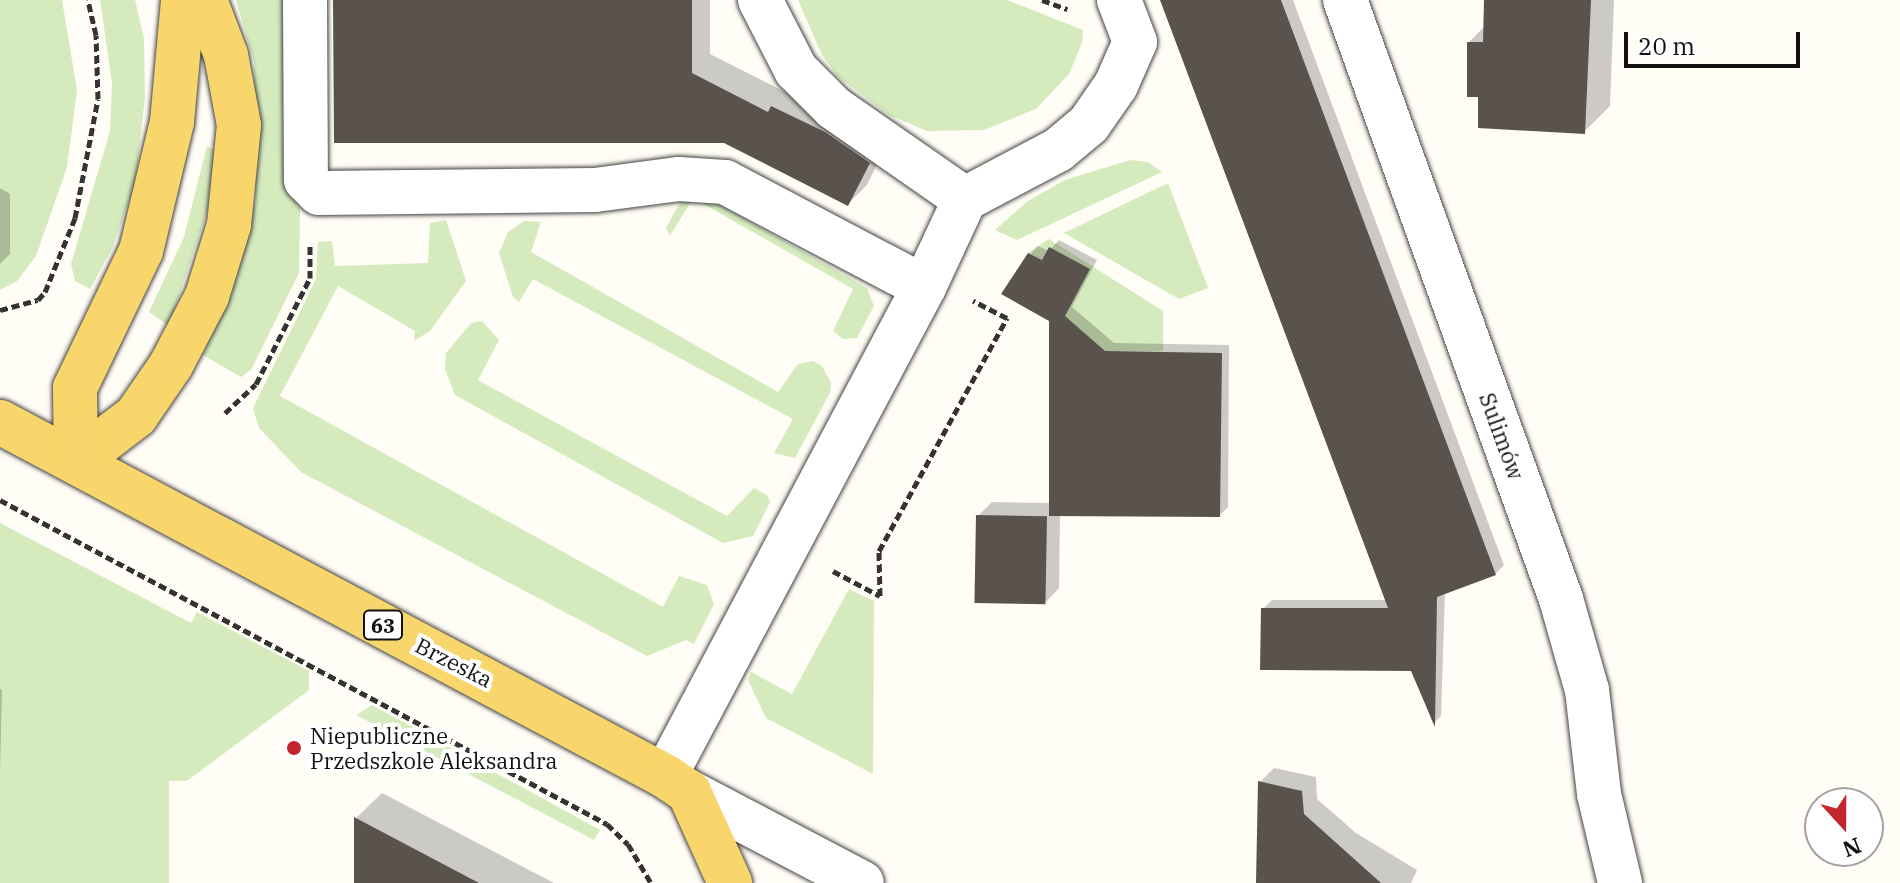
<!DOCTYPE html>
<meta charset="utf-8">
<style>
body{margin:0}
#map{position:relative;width:1900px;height:883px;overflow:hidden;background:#fffdf5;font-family:"IBM Plex Serif",serif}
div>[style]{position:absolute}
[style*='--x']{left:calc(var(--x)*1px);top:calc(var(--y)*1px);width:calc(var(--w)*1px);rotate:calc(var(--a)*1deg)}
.green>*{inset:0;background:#d5ebbd}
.shadow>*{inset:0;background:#0003}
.building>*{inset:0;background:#5a524d;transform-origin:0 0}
.path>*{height:5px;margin-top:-2.5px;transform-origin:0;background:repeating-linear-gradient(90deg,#333 0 8px,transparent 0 12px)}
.roads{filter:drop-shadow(0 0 2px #444) drop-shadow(0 0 2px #444)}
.minor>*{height:44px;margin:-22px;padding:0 22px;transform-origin:22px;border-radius:22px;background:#fff}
.major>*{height:44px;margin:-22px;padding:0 22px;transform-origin:22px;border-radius:22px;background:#f9d66b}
.dots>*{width:22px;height:22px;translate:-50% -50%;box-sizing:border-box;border:4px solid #fff;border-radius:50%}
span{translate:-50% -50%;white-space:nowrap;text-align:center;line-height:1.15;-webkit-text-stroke:8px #fff;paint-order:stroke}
.shield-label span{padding:2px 6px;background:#fff;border:2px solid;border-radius:6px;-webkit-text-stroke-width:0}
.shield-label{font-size:20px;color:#111;font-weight:700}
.street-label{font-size:22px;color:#111}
.poi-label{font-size:22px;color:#111}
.left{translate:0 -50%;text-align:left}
.north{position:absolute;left:1804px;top:787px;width:80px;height:80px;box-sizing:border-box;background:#fff;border:2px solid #a0a0a0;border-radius:50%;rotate:159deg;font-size:22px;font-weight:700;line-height:32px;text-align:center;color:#111}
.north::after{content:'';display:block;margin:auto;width:28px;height:36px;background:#c4262e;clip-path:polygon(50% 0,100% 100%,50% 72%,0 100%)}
.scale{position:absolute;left:1624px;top:32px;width:176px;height:36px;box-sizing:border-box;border:4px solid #111;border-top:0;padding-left:10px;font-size:24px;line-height:28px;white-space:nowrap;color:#111;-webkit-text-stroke:6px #fff;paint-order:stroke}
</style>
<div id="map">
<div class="green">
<div style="clip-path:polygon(0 0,62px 0,77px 90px,67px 167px,36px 256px,17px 281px,0 290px)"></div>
<div style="clip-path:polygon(100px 0,135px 0,144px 38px,145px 97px,135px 184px,112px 249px,90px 289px,75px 281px,71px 264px,110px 131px,112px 83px)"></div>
<div style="clip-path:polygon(236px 0,284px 0,285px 181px,300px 209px,299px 273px,251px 370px,241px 377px,203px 355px,256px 202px,254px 62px)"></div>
<div style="clip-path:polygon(798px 0,1007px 0,1083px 30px,1082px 43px,1069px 74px,1036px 109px,984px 130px,927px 131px,889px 115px,837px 76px,822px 55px)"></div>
<div style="clip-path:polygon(207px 146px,216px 151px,210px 202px,169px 326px,149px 312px,184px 237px)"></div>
<div style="clip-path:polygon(1130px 160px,1148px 162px,1162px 172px,1017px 240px,995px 230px,1028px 201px,1065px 180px)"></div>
<div style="clip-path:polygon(1168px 183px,1208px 288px,1179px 299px,1064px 233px)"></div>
<div style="clip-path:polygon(694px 190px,867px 288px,874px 306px,857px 338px,843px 339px,833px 331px,853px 289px,693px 198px,670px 236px,666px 228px,685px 193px)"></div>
<div style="clip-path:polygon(446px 220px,466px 281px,430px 331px,414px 341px,415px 331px,338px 286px,280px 396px,663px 607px,679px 576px,707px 585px,714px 604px,694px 644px,686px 640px,647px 656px,301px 472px,259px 428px,253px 408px,316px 279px,318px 242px,332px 241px,335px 266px,428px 263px,430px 223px)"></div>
<div style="clip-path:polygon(524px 221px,541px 222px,531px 252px,778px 392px,798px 364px,813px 361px,822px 366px,831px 383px,830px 393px,795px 458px,774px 453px,793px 419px,533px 279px,519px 302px,513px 297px,499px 253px,508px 232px)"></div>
<div style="clip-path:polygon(1049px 239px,1163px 311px,1163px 351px,1107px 351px,1106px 516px,1049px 247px,1042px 260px,1028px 253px)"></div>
<div style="clip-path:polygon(482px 321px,499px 340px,478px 380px,727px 516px,754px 488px,767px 495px,770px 502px,753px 536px,723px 543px,455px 395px,445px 369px,446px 353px,471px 323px)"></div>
<div style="clip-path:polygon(0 523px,191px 623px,197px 612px,309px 671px,309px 690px,187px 781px,169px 781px,169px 883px,0 883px)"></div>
<div style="clip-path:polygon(849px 589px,874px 601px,873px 774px,766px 718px,748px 680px,751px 672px,792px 694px)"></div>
<div style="clip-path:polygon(372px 705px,600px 830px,594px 840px,356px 715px)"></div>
</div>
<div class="shadow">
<div style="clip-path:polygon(335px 0,710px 0,710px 54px,787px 93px,792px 88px,887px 144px,867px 185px,848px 204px,724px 141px)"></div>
<div style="clip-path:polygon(1162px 0,1293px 0,1504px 565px,1495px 574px,1445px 592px,1441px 716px,1433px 724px,1412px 669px,1263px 609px,1272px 600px,1387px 600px)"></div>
<div style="clip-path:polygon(1486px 0,1614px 0,1610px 106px,1584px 132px,1527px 131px,1527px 126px,1480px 95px,1469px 42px,1485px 26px)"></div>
<div style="clip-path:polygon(0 188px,10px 194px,10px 254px,0 264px)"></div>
<div style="clip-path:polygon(1059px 240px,1097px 260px,1072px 307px,1114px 343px,1229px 345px,1228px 507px,1220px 515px,1060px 514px,1059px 588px,1046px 602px,978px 516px,992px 502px,1051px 503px,1051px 320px,1030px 254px,1038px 246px,1049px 251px)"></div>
<div style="clip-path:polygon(0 689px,2px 690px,0 773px)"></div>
<div style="clip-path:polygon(1274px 768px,1316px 777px,1317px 799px,1356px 833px,1417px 870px,1411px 883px,1259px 883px,1260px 782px)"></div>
<div style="clip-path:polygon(382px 793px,554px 883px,356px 883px,356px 818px)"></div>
</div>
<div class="building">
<div style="clip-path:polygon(333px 0,692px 0,692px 73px,768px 112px,771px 106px,825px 132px,870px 163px,848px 206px,724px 143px,334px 143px)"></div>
<div style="clip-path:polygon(1160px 0,1281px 0,1496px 575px,1437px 597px,1435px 727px,1411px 671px,1260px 670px,1261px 608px,1388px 608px)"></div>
<div style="clip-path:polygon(1484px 0,1591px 0,1585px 134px,1478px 128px,1478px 97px,1467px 97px,1467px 42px,1483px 42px)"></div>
<div style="clip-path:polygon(1049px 247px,1090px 269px,1065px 316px,1105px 351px,1222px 353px,1220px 517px,1049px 516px,1049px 321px,1001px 294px,1028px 253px,1042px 260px)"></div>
<div style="left:976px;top:515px;width:71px;height:88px;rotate:1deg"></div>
<div style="clip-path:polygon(1258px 781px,1302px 791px,1304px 814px,1381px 883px,1256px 883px)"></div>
<div style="clip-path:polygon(354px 817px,479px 883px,354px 883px)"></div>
</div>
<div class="path">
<div style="--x:1042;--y:0;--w:27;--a:20"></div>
<div style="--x:0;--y:310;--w:39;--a:-15"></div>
<div style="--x:38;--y:300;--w:11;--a:-49"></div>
<div style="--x:45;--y:292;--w:80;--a:-67.9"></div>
<div style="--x:75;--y:218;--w:121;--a:-79.1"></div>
<div style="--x:98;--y:99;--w:64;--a:-91.8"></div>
<div style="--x:96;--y:35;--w:36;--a:-103"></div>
<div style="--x:225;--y:413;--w:42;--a:-43.1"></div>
<div style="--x:256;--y:384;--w:119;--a:-63"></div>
<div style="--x:310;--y:278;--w:34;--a:-90"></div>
<div style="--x:0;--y:500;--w:688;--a:28.09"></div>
<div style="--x:607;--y:824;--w:29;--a:44"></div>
<div style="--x:628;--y:844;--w:45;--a:59.5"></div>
<div style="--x:833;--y:571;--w:53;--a:28"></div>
<div style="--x:880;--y:596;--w:45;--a:-91.3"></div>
<div style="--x:879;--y:551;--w:266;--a:-61.2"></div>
<div style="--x:1007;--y:318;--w:38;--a:-153"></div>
</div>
<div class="roads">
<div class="minor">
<div style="--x:305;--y:0;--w:180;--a:89.7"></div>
<div style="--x:306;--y:180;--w:18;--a:45"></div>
<div style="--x:319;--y:193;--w:276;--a:-0.6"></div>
<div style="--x:595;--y:190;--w:85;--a:-7.5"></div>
<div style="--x:679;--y:179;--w:46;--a:3.7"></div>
<div style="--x:725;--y:182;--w:225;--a:27.8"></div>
<div style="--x:924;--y:287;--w:553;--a:117.91"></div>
<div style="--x:760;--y:0;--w:79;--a:62.8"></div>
<div style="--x:796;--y:70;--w:54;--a:45"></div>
<div style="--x:834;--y:108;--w:160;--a:34.8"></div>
<div style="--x:965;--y:199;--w:97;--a:115"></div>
<div style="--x:1345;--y:0;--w:637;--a:70.17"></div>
<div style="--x:1561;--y:599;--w:95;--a:74.1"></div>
<div style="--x:1587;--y:690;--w:105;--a:83.4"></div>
<div style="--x:1599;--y:794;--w:91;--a:76.7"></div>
<div style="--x:965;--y:199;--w:105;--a:-27.8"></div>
<div style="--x:1058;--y:150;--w:40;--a:-40"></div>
<div style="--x:1089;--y:124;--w:47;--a:-55.3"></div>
<div style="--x:1116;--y:85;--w:47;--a:-66.2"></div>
<div style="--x:1135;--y:42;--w:45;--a:-110.9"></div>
<div style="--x:689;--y:792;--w:195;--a:27.7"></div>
</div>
<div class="major">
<div style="--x:0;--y:422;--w:753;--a:28.03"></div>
<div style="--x:665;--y:776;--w:29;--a:34"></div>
<div style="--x:689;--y:792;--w:100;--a:65.7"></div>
<div style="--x:76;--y:462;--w:76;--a:-37.5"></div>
<div style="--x:136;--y:416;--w:62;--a:-55.5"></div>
<div style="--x:171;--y:365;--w:78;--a:-62.4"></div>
<div style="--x:207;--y:296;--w:74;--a:-72.8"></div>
<div style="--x:229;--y:225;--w:100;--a:-84.3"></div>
<div style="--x:239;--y:125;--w:71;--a:-100.5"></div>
<div style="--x:226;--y:55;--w:59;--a:-110.9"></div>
<div style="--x:76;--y:462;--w:74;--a:-90.8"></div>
<div style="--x:75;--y:388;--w:152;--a:-64.3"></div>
<div style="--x:141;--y:251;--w:133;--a:-76.5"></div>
<div style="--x:172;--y:122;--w:122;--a:-84.8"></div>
</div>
</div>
<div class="dots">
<div style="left:294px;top:748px;background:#c4262e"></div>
</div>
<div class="shield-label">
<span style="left:383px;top:625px">63</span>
</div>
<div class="street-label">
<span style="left:1502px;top:436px;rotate:70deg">Sulimów</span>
<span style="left:454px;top:662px;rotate:27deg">Brzeska</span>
</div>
<div class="poi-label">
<span class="left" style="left:310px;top:748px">Niepubliczne<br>Przedszkole Aleksandra</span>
</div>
<div class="north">N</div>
<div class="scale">20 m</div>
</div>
